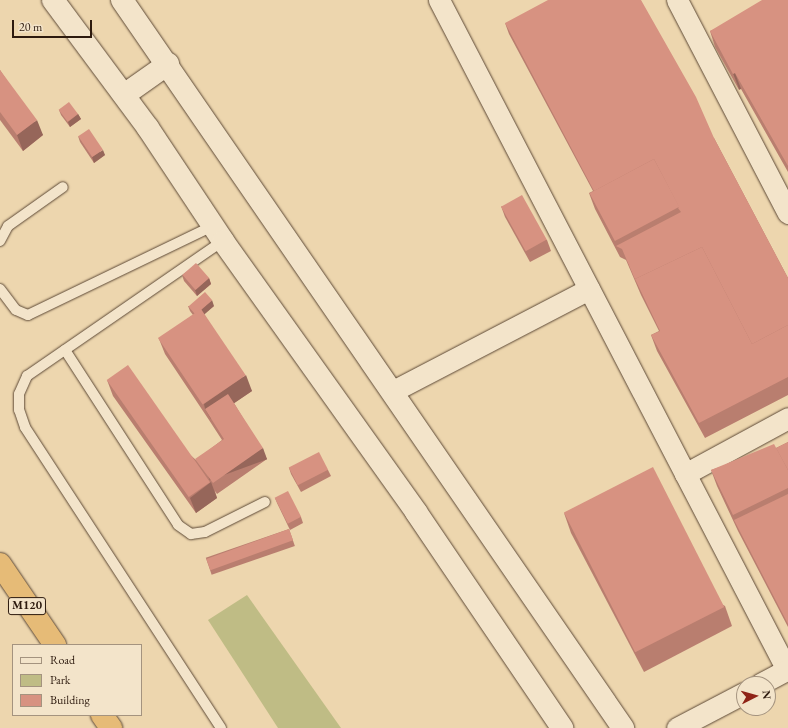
<!DOCTYPE html>
<style>
body{margin:0}
#map{position:relative;width:788px;height:728px;overflow:hidden;background:#edd6ae;font-family:"EB Garamond",serif}
div>[style]{position:absolute}
[style*='--x']{left:calc(var(--x)*1px);top:calc(var(--y)*1px);width:calc(var(--w)*1px);rotate:calc(var(--a)*1deg)}
.green>*{inset:0;background:#bfbc85}
.roads{filter:drop-shadow(0 0 1px #5d4936) drop-shadow(0 0 1px #5d4936)}
.lane>*{height:10px;margin:-5px;padding:0 5px;transform-origin:5px;border-radius:5px;background:#f3e4ca}
.street>*{height:21px;margin:-10.5px;padding:0 10.5px;transform-origin:10.5px;border-radius:10.5px;background:#f3e4ca}
.secondary>*{height:22px;margin:-11px;padding:0 11px;transform-origin:11px;border-radius:11px;background:#f3e4ca}
.highway>*{height:22px;margin:-11px;padding:0 11px;transform-origin:11px;border-radius:11px;background:#e6bb77}
.wall>*{inset:0;background:#b97e6f;transform-origin:0 0}
.shaded-wall>*{inset:0;background:#96665a;transform-origin:0 0}
.building>*{inset:0;background:#d79281;transform-origin:0 0}
span{translate:-50% -50%;white-space:nowrap;text-align:center;line-height:1.15;-webkit-text-stroke:3px #f3e4ca;paint-order:stroke}
.shield-label span{padding:1px 3px;background:#f3e4ca;border:1px solid;border-radius:3px;-webkit-text-stroke-width:0}
.shield-label{font-size:12px;color:#2d1a0e;font-weight:700}
.legend{position:absolute;left:12px;top:644px;width:130px;height:72px;box-sizing:border-box;background:#f3e4ca;border:1px solid #a4937f;margin:0;padding:5px 7px;list-style:none;font-size:12px;color:#2d1a0e}
.legend li{display:flex;align-items:center;gap:8px;height:20px}
.legend b{width:20px;border:1px solid #a4937f}
.north{position:absolute;left:736px;top:676px;width:40px;height:40px;box-sizing:border-box;background:#f3e4ca;border:1px solid #a4937f;border-radius:50%;rotate:84deg;font-size:11px;font-weight:700;line-height:16px;text-align:center;color:#2d1a0e}
.north::after{content:'';display:block;margin:auto;width:14px;height:18px;background:#8f2418;clip-path:polygon(50% 0,100% 100%,50% 72%,0 100%)}
.scale{position:absolute;left:12px;top:20px;width:80px;height:18px;box-sizing:border-box;border:2px solid #2d1a0e;border-top:0;padding-left:5px;font-size:12px;line-height:14px;white-space:nowrap;color:#2d1a0e;-webkit-text-stroke:3px #f3e4ca;paint-order:stroke}
</style>
<div id="map">
<div class="green">
<div style="clip-path:polygon(247px 595px,341px 728px,278px 728px,208px 620px)"></div>
</div>
<div class="roads">
<div class="lane">
<div style="--x:0;--y:241;--w:17;--a:-62"></div>
<div style="--x:8;--y:226;--w:67;--a:-35.3"></div>
<div style="--x:0;--y:289;--w:26;--a:53"></div>
<div style="--x:16;--y:310;--w:13;--a:23"></div>
<div style="--x:28;--y:315;--w:205;--a:-25.7"></div>
<div style="--x:65;--y:350;--w:208;--a:57.1"></div>
<div style="--x:178;--y:525;--w:16;--a:35"></div>
<div style="--x:191;--y:534;--w:14;--a:-8"></div>
<div style="--x:205;--y:532;--w:67;--a:-26.6"></div>
<div style="--x:221;--y:728;--w:359;--a:-123.1"></div>
<div style="--x:25;--y:427;--w:18;--a:-109"></div>
<div style="--x:19;--y:410;--w:16;--a:-90"></div>
<div style="--x:19;--y:394;--w:20;--a:-66"></div>
<div style="--x:27;--y:376;--w:238;--a:-34.6"></div>
</div>
<div class="street">
<div style="--x:439;--y:0;--w:755;--a:62.55"></div>
<div style="--x:677;--y:0;--w:240;--a:62.5"></div>
<div style="--x:393;--y:391;--w:221;--a:-27.5"></div>
<div style="--x:685;--y:474;--w:117;--a:-28.5"></div>
<div style="--x:760;--y:684;--w:32;--a:-28"></div>
<div style="--x:677;--y:728;--w:76;--a:-27.6"></div>
</div>
<div class="secondary">
<div style="--x:53;--y:0;--w:159;--a:53.4"></div>
<div style="--x:148;--y:128;--w:136;--a:56.4"></div>
<div style="--x:223;--y:241;--w:333;--a:54.5"></div>
<div style="--x:416;--y:512;--w:261;--a:55.9"></div>
<div style="--x:122;--y:0;--w:884;--a:55.46"></div>
<div style="--x:124;--y:95;--w:54;--a:-35.2"></div>
</div>
<div class="highway">
<div style="--x:0;--y:564;--w:98;--a:55.8"></div>
<div style="--x:102;--y:715;--w:16;--a:55"></div>
</div>
</div>
<div class="wall">
<div style="clip-path:polygon(788px 0,788px 172px,741px 89px,739px 90px,715px 47px,710px 31px)"></div>
<div style="clip-path:polygon(505px 23px,714px 138px,788px 278px,788px 395px,705px 438px,657px 351px,651px 335px,659px 331px,641px 295px,626px 260px,620px 257px,595px 209px,589px 193px,593px 191px,509px 34px)"></div>
<div style="clip-path:polygon(0 70px,43px 135px,23px 151px,0 120px)"></div>
<div style="clip-path:polygon(59px 110px,78px 114px,81px 119px,70px 127px,61px 115px)"></div>
<div style="clip-path:polygon(78px 136px,105px 155px,94px 163px,80px 142px)"></div>
<div style="clip-path:polygon(501px 206px,547px 240px,551px 251px,530px 262px,505px 217px)"></div>
<div style="clip-path:polygon(182px 275px,209px 278px,211px 284px,197px 296px,184px 281px)"></div>
<div style="clip-path:polygon(188px 306px,214px 306px,204px 314px,252px 391px,234px 403px,267px 459px,217px 494px,215px 491px,217px 498px,196px 513px,113px 396px,107px 380px,196px 460px,222px 440px,209px 420px,165px 354px,159px 339px,193px 315px,190px 311px)"></div>
<div style="clip-path:polygon(788px 442px,788px 627px,738px 531px,717px 486px,711px 470px,776px 448px)"></div>
<div style="clip-path:polygon(289px 468px,328px 470px,331px 476px,301px 492px,291px 474px)"></div>
<div style="clip-path:polygon(275px 498px,301px 517px,303px 523px,290px 530px,277px 503px)"></div>
<div style="clip-path:polygon(564px 513px,725px 606px,732px 626px,644px 672px,571px 533px)"></div>
<div style="left:289px;top:529px;width:18px;height:88px;rotate:71deg"></div>
</div>
<div class="shaded-wall">
<div style="left:735px;top:73px;width:17px;height:2px;rotate:69deg"></div>
<div style="clip-path:polygon(78px 114px,81px 119px,70px 127px,68px 122px)"></div>
<div style="clip-path:polygon(37px 120px,43px 135px,23px 151px,17px 135px)"></div>
<div style="clip-path:polygon(103px 150px,105px 155px,94px 163px,92px 157px)"></div>
<div style="clip-path:polygon(209px 278px,211px 284px,197px 296px,195px 290px)"></div>
<div style="clip-path:polygon(212px 300px,214px 306px,198px 320px,195px 314px)"></div>
<div style="clip-path:polygon(246px 375px,252px 391px,211px 419px,205px 409px,204px 404px)"></div>
<div style="left:263px;top:448px;width:12px;height:61px;rotate:70deg"></div>
<div style="clip-path:polygon(211px 482px,217px 498px,196px 513px,190px 498px)"></div>
</div>
<div class="building">
<div style="clip-path:polygon(548px 0,641px 0,696px 97px,714px 138px,788px 278px,788px 325px,752px 344px,702px 247px,635px 279px,637px 284px,622px 249px,616px 246px,681px 212px,678px 208px,679px 207px,654px 159px,594px 191px,505px 23px)"></div>
<div style="clip-path:polygon(762px 0,788px 0,788px 166px,735px 73px,733px 74px,710px 31px)"></div>
<div style="clip-path:polygon(0 70px,37px 120px,17px 135px,0 112px)"></div>
<div style="left:69px;top:102px;width:15px;height:13px;rotate:53deg"></div>
<div style="left:89px;top:129px;width:25px;height:13px;rotate:56deg"></div>
<div style="left:654px;top:159px;width:54px;height:73px;rotate:62deg"></div>
<div style="left:522px;top:195px;width:51px;height:24px;rotate:61deg"></div>
<div style="clip-path:polygon(702px 247px,752px 344px,788px 325px,788px 377px,699px 423px,651px 335px,660px 331px,635px 279px)"></div>
<div style="left:196px;top:263px;width:20px;height:18px;rotate:49deg"></div>
<div style="left:205px;top:292px;width:11px;height:22px;rotate:49deg"></div>
<div style="left:201px;top:309px;width:80px;height:52px;rotate:56deg"></div>
<div style="left:128px;top:365px;width:143px;height:26px;rotate:55deg"></div>
<div style="clip-path:polygon(228px 394px,263px 448px,213px 483px,195px 459px,224px 439px,205px 409px)"></div>
<div style="clip-path:polygon(788px 442px,788px 470px,776px 448px)"></div>
<div style="clip-path:polygon(774px 444px,788px 470px,788px 488px,733px 515px,711px 470px)"></div>
<div style="left:319px;top:452px;width:20px;height:34px;rotate:63deg"></div>
<div style="left:653px;top:467px;width:157px;height:100px;rotate:63deg"></div>
<div style="left:288px;top:491px;width:29px;height:15px;rotate:63deg"></div>
<div style="clip-path:polygon(788px 494px,788px 624px,734px 520px)"></div>
<div style="left:289px;top:529px;width:12px;height:88px;rotate:70deg"></div>
</div>
<div class="shield-label">
<span style="left:27px;top:606px">M120</span>
</div>
<ul class="legend">
<li><b style="height:5px;background:#f3e4ca"></b>Road</li>
<li><b style="height:11px;background:#bfbc85"></b>Park</li>
<li><b style="height:11px;background:#d79281"></b>Building</li>
</ul>
<div class="north">N</div>
<div class="scale">20 m</div>
</div>
